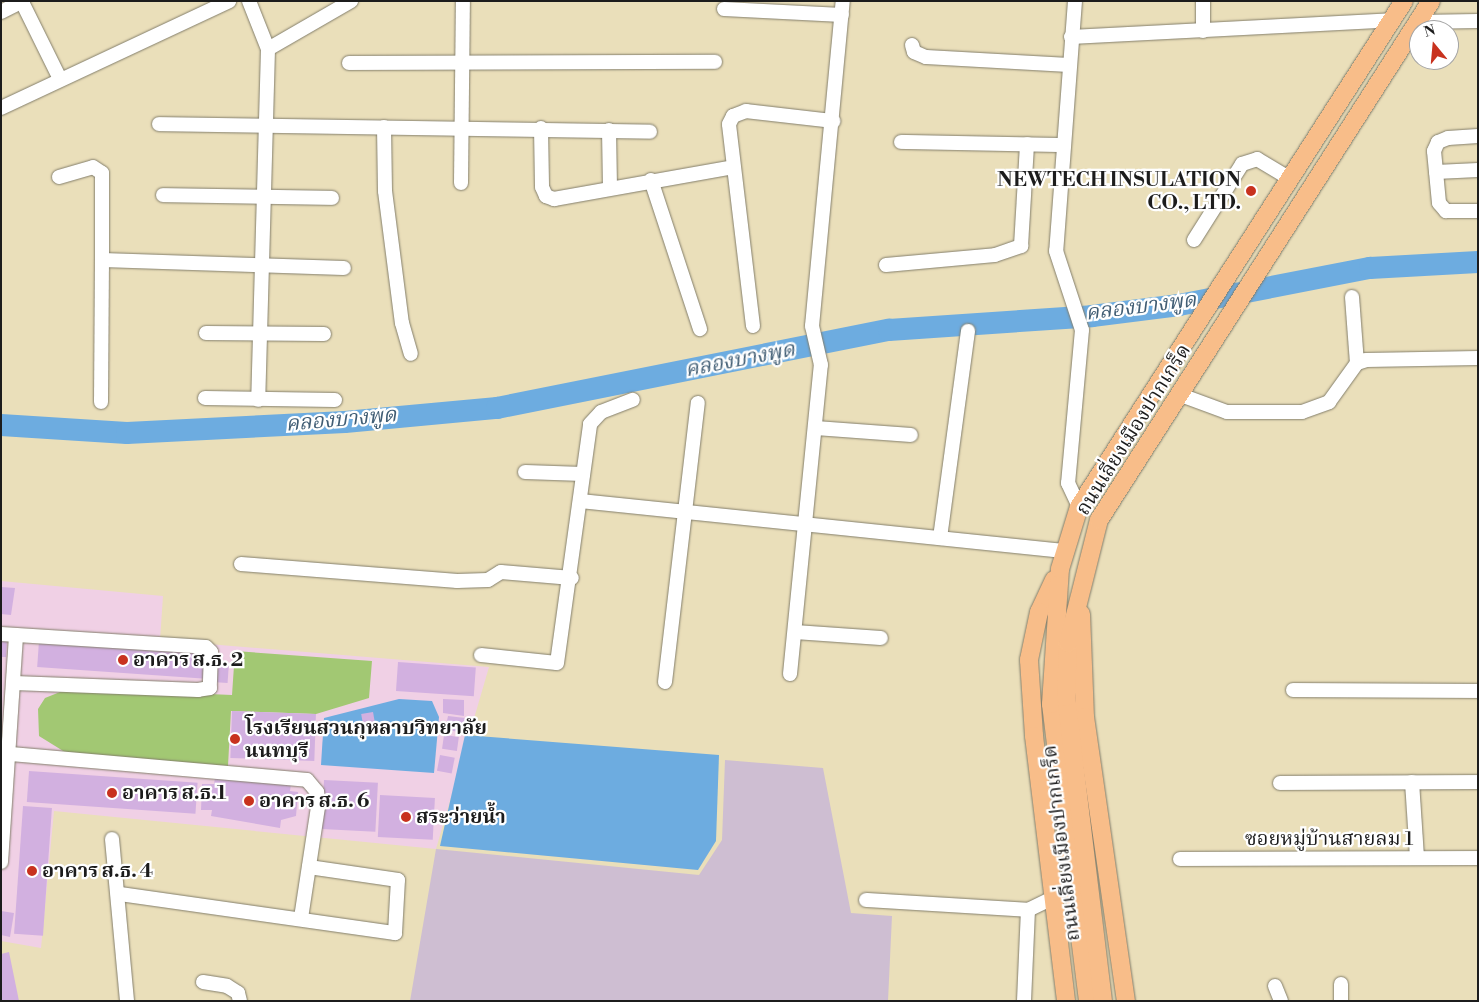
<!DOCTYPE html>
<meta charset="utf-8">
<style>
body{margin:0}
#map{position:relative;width:1479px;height:1002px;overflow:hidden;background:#eadfba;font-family:"Libre Bodoni","Noto Serif Thai",serif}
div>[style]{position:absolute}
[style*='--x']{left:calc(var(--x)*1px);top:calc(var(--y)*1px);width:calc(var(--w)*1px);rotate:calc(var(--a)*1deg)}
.built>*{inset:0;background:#f0d0e5}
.industrial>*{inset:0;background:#cebed2}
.green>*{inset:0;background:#a2c873}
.water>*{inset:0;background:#6dace0}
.river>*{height:22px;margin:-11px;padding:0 11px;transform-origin:11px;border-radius:11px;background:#6dace0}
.building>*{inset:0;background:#d2b0e0;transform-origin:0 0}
.roads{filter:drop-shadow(0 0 1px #837e6b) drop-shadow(0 0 1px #837e6b)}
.minor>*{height:14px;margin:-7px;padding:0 7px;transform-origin:7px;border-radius:7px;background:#fff}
.major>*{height:18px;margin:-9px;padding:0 9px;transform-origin:9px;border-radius:9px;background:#f8bd89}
.dots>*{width:14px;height:14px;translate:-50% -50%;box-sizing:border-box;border:2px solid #fff;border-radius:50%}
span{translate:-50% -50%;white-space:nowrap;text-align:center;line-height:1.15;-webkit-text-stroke:4.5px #fff;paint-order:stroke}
.poi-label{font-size:20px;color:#1c1c1c;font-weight:700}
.right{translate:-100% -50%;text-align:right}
.left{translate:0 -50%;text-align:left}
.street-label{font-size:20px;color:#1c1c1c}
.water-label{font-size:21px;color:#405d74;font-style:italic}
.frame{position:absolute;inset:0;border:2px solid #1c1c1c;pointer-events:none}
.north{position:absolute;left:1409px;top:20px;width:50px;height:50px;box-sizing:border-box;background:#fff;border:1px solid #a4a4a4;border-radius:50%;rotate:343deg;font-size:14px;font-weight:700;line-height:20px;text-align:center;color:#1c1c1c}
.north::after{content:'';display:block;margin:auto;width:18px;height:22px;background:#c8321e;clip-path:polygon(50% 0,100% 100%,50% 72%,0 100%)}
</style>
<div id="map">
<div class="built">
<div style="clip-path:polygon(1px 581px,163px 596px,160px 640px,489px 667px,436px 849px,54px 811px,41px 948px,1px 941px)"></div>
</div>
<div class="industrial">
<div style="clip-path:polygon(725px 760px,823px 768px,851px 913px,892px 916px,888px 1001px,410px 1001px,436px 849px,699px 875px,722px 840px)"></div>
</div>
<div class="green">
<div style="clip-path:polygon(235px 651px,372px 661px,369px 698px,316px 714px,231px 711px,228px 766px,68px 754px,39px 736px,38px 709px,45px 698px,70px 688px,232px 695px)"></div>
</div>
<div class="water">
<div style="clip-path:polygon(399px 699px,432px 701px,439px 717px,434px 773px,321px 765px,324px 718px)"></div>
<div style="clip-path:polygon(465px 735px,719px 755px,716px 841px,698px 870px,440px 846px)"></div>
</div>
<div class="river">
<div style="--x:1;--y:425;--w:126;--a:3.6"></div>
<div style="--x:127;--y:433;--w:218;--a:-2.9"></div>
<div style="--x:345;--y:422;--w:153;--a:-5.3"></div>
<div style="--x:497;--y:408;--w:400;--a:-11.3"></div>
<div style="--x:889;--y:330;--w:203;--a:-3.9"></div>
<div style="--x:1092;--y:316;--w:88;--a:-7.2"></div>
<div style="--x:1179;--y:305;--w:195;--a:-11"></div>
<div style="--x:1370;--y:268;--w:108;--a:-3.2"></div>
</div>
<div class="building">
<div style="clip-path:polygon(1px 587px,15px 588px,11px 615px,1px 614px)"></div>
<div style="clip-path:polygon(1px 637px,7px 637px,6px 657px,1px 657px)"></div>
<div style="left:39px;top:641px;width:169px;height:26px;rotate:4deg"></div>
<div style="left:214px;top:662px;width:15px;height:20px;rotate:4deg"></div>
<div style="left:398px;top:662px;width:78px;height:29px;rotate:4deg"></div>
<div style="clip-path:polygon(443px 699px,464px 700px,464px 716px,443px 713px)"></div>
<div style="left:232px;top:711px;width:84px;height:47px;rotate:2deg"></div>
<div style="left:373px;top:712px;width:11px;height:12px;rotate:80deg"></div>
<div style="clip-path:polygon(448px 716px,465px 718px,461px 732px,445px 730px)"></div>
<div style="left:444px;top:735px;width:15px;height:14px;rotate:8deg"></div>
<div style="left:440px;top:755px;width:15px;height:16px;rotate:11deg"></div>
<div style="left:29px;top:771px;width:169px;height:31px;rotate:4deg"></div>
<div style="clip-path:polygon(215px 778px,291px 784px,290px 791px,298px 792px,296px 816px,281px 820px,280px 828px,211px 816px,212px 810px,201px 810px,202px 784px,214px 784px)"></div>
<div style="left:324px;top:780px;width:54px;height:49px;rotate:3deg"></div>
<div style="left:380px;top:795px;width:55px;height:42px;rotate:3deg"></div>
<div style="left:23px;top:806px;width:29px;height:128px;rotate:4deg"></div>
<div style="clip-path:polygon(1px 911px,14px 913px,10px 937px,1px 935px)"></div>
<div style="clip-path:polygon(9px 952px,19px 1001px,1px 1001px,1px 954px)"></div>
</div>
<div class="roads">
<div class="minor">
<div style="--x:249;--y:1;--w:52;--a:68.4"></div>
<div style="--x:268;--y:49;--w:351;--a:91.6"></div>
<div style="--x:1075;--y:1;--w:251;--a:94.3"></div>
<div style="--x:1056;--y:251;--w:83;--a:71.8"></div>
<div style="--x:1082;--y:330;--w:154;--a:95.2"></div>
<div style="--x:1068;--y:483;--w:26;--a:65"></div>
<div style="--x:22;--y:2;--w:86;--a:63.7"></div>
<div style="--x:724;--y:9;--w:118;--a:2.9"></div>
<div style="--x:1;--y:12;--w:25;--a:-27"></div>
<div style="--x:1418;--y:22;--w:60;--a:-1"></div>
<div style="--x:1203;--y:31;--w:30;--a:-90"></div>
<div style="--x:1071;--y:37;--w:321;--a:-3"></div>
<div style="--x:912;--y:45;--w:7;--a:74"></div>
<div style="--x:914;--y:52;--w:13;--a:23"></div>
<div style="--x:926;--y:57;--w:143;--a:3.2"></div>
<div style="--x:268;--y:49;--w:96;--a:-30"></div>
<div style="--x:349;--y:63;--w:366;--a:-0.2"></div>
<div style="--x:1;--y:108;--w:252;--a:-25.1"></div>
<div style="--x:159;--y:124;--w:491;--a:0.9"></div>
<div style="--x:384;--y:127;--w:64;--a:89.1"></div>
<div style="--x:385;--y:191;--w:133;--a:82.7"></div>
<div style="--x:402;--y:323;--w:32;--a:74"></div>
<div style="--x:541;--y:128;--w:59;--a:89"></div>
<div style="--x:542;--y:187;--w:10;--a:66"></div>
<div style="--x:546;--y:196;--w:9;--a:21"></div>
<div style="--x:554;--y:199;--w:182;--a:-10.1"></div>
<div style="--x:609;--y:130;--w:57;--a:89"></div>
<div style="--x:1478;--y:136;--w:30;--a:176"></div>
<div style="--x:1448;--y:138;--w:11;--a:158"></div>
<div style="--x:1438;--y:142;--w:10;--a:114"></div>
<div style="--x:1434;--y:151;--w:52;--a:84.5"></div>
<div style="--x:1439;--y:203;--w:11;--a:49"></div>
<div style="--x:1446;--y:211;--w:32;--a:0"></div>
<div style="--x:901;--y:142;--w:163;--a:1.1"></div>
<div style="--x:1436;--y:172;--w:42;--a:-2.7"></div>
<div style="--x:59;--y:177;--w:35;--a:-16"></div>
<div style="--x:93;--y:167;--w:11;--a:34"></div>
<div style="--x:102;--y:173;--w:87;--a:90"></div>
<div style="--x:102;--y:260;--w:242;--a:1.9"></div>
<div style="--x:651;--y:180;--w:157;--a:71.8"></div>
<div style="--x:461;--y:183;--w:182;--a:-89.4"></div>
<div style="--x:163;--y:195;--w:169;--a:1"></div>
<div style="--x:1194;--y:240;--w:90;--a:-57.7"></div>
<div style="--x:1242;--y:164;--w:16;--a:-18"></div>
<div style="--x:1257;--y:159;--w:39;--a:31"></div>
<div style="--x:886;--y:265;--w:109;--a:-5.2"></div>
<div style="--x:995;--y:255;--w:28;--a:-19"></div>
<div style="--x:1021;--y:246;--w:102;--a:-86.6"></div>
<div style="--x:1352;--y:297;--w:66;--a:85.7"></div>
<div style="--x:753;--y:326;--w:203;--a:-96.8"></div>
<div style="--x:729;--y:124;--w:9;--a:-63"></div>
<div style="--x:733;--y:116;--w:14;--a:-21"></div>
<div style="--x:746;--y:111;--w:88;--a:6.6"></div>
<div style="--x:206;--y:333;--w:118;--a:0.5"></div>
<div style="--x:1178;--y:394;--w:52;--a:20.2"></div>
<div style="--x:1227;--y:412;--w:75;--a:0"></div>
<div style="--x:1302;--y:412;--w:29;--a:-20"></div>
<div style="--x:1329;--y:402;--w:48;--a:-54.3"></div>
<div style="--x:1357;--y:363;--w:9;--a:-18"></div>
<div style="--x:1366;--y:360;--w:112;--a:-1"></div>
<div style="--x:205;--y:398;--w:130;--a:0.9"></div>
<div style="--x:101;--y:402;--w:142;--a:-89.6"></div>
<div style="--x:816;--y:428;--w:95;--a:4.2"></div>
<div style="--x:525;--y:472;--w:58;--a:2"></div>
<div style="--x:580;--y:501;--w:489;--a:5.9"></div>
<div style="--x:940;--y:538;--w:209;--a:-82.3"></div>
<div style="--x:241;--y:564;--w:217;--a:4.5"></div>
<div style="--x:457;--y:581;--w:31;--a:-2"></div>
<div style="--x:488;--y:580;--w:15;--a:-32"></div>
<div style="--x:501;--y:572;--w:71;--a:4.8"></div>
<div style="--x:795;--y:632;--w:86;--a:4"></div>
<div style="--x:1;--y:634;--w:205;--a:3.6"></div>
<div style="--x:206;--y:647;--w:7;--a:45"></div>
<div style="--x:211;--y:652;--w:36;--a:92"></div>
<div style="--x:210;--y:688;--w:12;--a:171"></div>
<div style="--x:198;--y:690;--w:184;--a:-177.8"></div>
<div style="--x:481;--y:655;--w:76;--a:6"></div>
<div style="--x:557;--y:663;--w:241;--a:-82.1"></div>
<div style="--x:590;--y:424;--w:16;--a:-47"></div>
<div style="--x:601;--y:412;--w:34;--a:-21"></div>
<div style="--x:790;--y:674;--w:311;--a:-84.3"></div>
<div style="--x:821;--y:365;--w:40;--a:-103"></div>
<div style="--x:812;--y:326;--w:326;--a:-84.6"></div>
<div style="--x:665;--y:682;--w:281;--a:-83.3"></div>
<div style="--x:1293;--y:690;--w:185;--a:0.3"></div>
<div style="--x:11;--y:754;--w:297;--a:5"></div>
<div style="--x:307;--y:780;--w:16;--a:50"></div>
<div style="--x:317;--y:792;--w:15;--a:86"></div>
<div style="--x:318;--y:807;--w:112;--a:98.7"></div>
<div style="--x:1412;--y:782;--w:76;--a:86.2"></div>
<div style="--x:1280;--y:783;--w:198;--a:-0.3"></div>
<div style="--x:112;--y:839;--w:163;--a:84.7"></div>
<div style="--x:1180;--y:859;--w:298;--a:-0.2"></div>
<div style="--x:1;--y:862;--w:227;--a:-86.2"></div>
<div style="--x:120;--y:894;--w:278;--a:8.1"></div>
<div style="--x:395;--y:933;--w:53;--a:-86.8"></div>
<div style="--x:398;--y:880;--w:90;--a:-171.7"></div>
<div style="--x:866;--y:900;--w:162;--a:3.5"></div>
<div style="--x:203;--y:982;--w:24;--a:9"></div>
<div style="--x:227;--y:986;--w:13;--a:32"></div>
<div style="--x:238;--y:993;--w:8;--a:76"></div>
<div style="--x:1275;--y:986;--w:16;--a:68"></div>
<div style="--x:1024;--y:1001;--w:91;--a:-87.5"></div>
<div style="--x:1028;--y:910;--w:28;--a:-26"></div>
<div style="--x:1341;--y:1001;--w:17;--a:-90"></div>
</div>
<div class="major">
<div style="--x:1054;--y:580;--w:35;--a:115"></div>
<div style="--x:1039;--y:612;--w:49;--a:101.8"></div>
<div style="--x:1029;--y:660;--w:76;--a:86.2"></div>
<div style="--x:1034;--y:736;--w:267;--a:83.1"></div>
<div style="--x:1081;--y:614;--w:103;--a:87.8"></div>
<div style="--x:1085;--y:717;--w:287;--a:81.8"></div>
<div style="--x:1088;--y:1001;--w:299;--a:-97.1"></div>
<div style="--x:1051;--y:704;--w:135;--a:-86.2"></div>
<div style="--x:1060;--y:569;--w:65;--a:-73"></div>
<div style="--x:1079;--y:507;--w:601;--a:-57.29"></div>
<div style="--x:1103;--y:1001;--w:306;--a:-96.9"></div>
<div style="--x:1066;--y:697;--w:54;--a:-87.9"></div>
<div style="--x:1068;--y:643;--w:127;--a:-75.9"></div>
<div style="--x:1099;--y:520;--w:616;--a:-57.39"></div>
</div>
</div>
<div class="dots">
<div style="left:1251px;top:191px;background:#c8321e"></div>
<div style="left:123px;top:660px;background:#c8321e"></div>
<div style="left:235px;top:739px;background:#c8321e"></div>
<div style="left:112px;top:793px;background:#c8321e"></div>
<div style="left:249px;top:801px;background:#c8321e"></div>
<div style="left:406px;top:817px;background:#c8321e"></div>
<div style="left:32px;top:871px;background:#c8321e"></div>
</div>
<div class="poi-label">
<span class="right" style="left:1241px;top:192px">NEWTECH INSULATION<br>CO., LTD.</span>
<span class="left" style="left:133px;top:660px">อาคาร ส.ธ. 2</span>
<span class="left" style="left:245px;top:740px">โรงเรียนสวนกุหลาบวิทยาลัย<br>นนทบุรี</span>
<span class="left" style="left:122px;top:793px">อาคาร ส.ธ.1</span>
<span class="left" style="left:259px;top:801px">อาคาร ส.ธ. 6</span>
<span class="left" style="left:416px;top:817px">สระว่ายน้ำ</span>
<span class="left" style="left:42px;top:871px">อาคาร ส.ธ. 4</span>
</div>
<div class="street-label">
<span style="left:1134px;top:430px;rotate:-58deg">ถนนเลี่ยงเมืองปากเกร็ด</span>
<span style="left:1329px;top:839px">ซอยหมู่บ้านสายลม 1</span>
<span style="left:1062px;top:843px;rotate:-97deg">ถนนเลี่ยงเมืองปากเกร็ด</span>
</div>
<div class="water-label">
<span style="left:1141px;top:307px;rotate:-7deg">คลองบางพูด</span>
<span style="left:740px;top:360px;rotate:-11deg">คลองบางพูด</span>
<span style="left:341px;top:420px;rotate:-5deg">คลองบางพูด</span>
</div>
<div class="frame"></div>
<div class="north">N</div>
</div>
